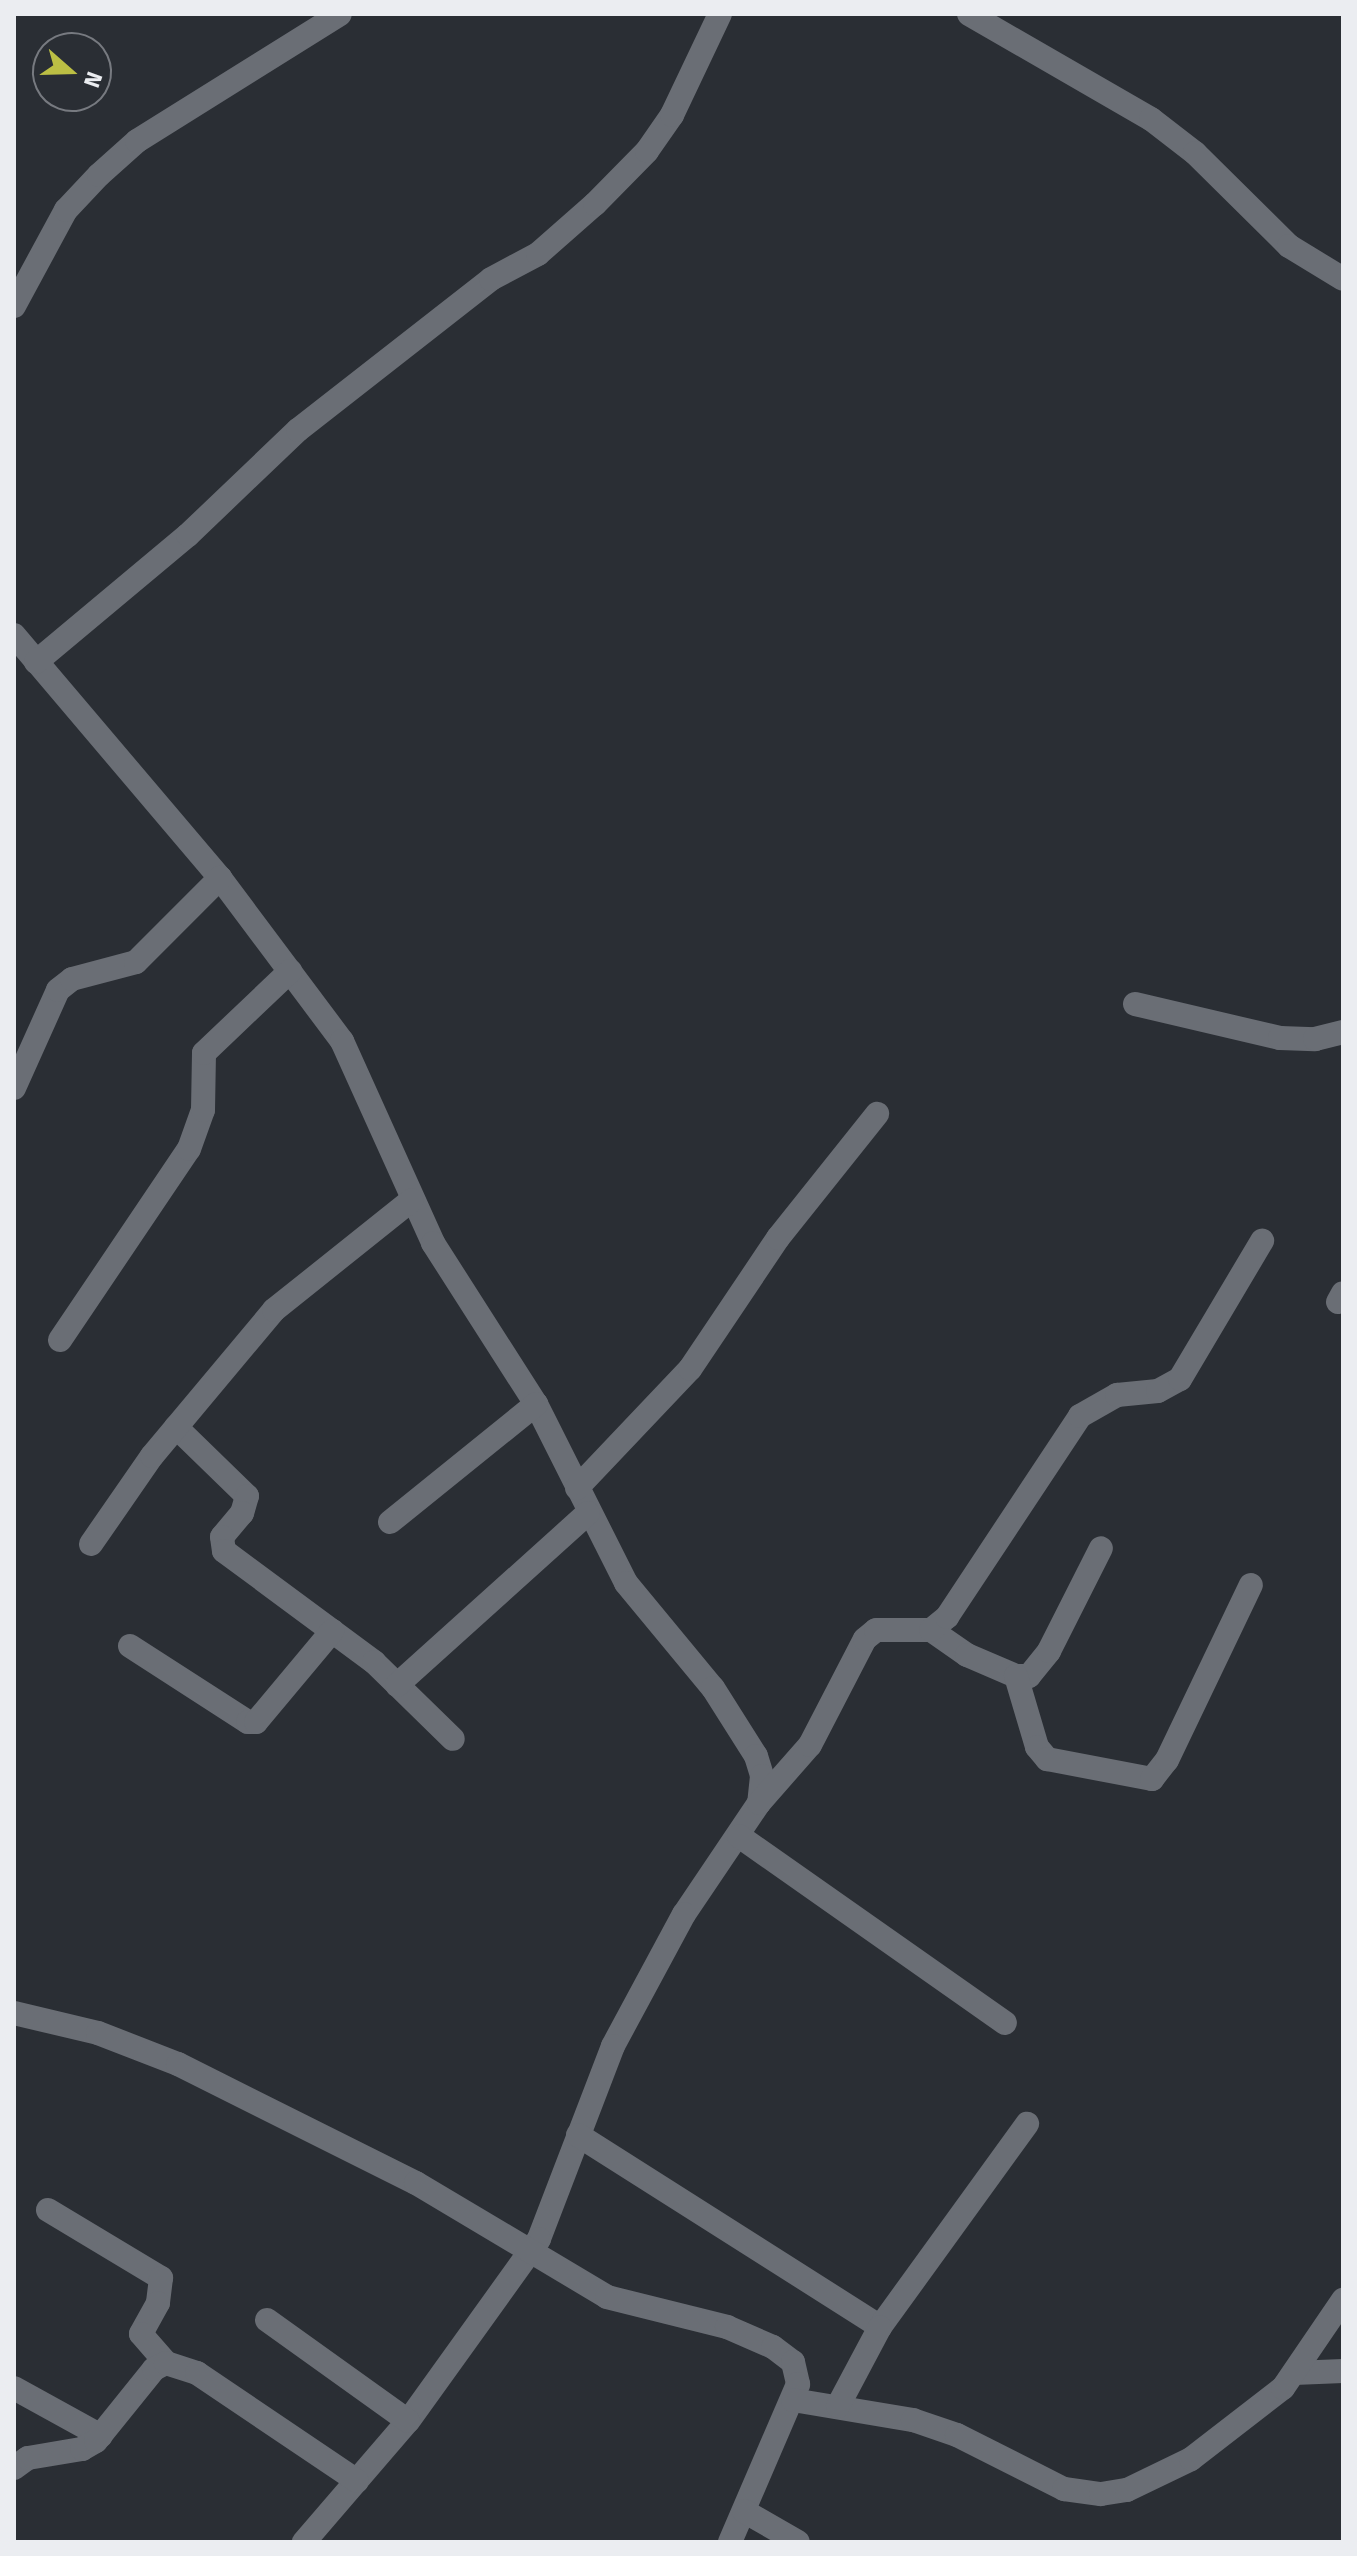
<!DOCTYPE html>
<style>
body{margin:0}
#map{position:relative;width:1357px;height:2556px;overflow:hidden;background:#2a2e34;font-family:"Fira Sans",sans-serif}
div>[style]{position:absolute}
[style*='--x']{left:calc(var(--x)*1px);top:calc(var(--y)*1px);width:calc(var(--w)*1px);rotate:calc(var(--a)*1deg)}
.minor>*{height:24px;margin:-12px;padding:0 12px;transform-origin:12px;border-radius:12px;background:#6a6e75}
span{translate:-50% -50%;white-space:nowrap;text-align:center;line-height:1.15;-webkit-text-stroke:8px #2a2e34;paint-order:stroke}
.frame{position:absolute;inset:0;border:16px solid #ebedf1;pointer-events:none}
.north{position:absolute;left:32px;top:32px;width:80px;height:80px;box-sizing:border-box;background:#2a2e34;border:2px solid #777a80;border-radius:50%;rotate:110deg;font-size:22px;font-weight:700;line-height:32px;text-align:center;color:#ebedf1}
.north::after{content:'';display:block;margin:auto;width:28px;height:36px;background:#bcbf44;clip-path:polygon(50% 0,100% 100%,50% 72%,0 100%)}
</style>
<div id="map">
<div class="minor">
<div style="--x:969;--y:14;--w:210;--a:30"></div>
<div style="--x:1151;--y:119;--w:56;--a:37.7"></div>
<div style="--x:1195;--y:153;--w:132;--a:44.7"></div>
<div style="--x:1289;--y:246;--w:63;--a:31.4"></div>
<div style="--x:14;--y:306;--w:109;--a:-61.6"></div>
<div style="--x:66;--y:210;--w:48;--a:-46.7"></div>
<div style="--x:99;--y:175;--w:51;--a:-41.8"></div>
<div style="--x:137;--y:141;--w:239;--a:-32"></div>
<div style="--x:14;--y:635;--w:319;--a:49.7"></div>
<div style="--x:220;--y:878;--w:204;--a:53.2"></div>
<div style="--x:342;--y:1041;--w:222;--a:65.7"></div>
<div style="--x:433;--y:1243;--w:191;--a:57.4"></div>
<div style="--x:536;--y:1404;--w:200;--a:63.3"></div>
<div style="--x:626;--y:1583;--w:136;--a:50.4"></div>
<div style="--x:713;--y:1688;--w:80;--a:57.7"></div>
<div style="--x:756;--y:1756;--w:21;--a:73"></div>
<div style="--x:762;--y:1776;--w:27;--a:96"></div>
<div style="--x:759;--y:1803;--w:134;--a:124"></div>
<div style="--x:684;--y:1914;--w:150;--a:118.3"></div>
<div style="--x:613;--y:2046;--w:207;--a:111"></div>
<div style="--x:539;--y:2239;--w:224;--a:125.7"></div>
<div style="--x:408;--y:2421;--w:160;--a:130.7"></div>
<div style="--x:36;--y:662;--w:198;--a:-39.9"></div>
<div style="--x:188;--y:535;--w:152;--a:-43.7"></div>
<div style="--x:298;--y:430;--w:245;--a:-38"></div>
<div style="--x:491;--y:279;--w:53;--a:-28"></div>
<div style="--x:538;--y:254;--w:76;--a:-41.3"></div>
<div style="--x:595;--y:204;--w:74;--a:-45.5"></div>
<div style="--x:647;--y:151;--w:44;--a:-55.2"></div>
<div style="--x:672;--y:115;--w:112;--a:-64.6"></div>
<div style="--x:1135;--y:1004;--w:149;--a:13.2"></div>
<div style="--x:1280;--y:1038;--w:35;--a:2"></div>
<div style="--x:1315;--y:1039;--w:29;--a:-14"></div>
<div style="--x:14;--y:1088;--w:107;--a:-65.8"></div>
<div style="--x:58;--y:990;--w:18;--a:-38"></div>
<div style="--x:72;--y:979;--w:66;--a:-14.9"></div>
<div style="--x:136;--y:962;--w:119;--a:-45"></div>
<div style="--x:1338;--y:1302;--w:10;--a:-61"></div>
<div style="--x:60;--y:1340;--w:230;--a:-56"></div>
<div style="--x:189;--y:1149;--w:41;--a:-70.3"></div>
<div style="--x:203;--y:1110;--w:57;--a:-89"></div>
<div style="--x:204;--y:1053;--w:119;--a:-43.6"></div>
<div style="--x:176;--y:1427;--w:99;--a:44.2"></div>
<div style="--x:247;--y:1496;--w:18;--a:106"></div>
<div style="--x:242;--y:1513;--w:31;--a:130"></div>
<div style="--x:222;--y:1537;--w:14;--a:82"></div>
<div style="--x:224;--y:1551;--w:187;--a:36.5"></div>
<div style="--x:374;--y:1662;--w:110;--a:44.3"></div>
<div style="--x:577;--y:1488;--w:164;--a:-46.5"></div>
<div style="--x:690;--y:1369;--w:158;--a:-56.1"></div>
<div style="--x:778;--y:1238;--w:159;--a:-51.4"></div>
<div style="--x:390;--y:1522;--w:188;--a:-38.9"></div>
<div style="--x:91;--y:1544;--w:107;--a:-55.3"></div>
<div style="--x:152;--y:1456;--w:190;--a:-50.1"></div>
<div style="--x:274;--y:1310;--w:176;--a:-38.6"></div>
<div style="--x:931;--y:1630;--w:44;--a:34.8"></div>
<div style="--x:967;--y:1655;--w:53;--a:23.2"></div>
<div style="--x:1016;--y:1676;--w:13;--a:0"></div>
<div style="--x:1029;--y:1676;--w:32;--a:-51"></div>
<div style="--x:1049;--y:1651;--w:115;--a:-63.2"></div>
<div style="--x:130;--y:1646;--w:140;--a:32.8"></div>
<div style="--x:248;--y:1722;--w:8;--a:0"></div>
<div style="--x:256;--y:1722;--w:119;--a:-50.1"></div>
<div style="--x:1016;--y:1676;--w:74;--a:73.5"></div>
<div style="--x:1037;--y:1747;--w:16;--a:50"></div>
<div style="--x:1047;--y:1759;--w:107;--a:10.8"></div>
<div style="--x:1152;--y:1779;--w:24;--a:-52"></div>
<div style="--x:1167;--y:1760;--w:194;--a:-64.4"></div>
<div style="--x:397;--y:1685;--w:257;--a:-42"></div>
<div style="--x:759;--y:1803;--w:77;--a:-48.7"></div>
<div style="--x:810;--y:1745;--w:119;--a:-62.6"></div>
<div style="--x:865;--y:1639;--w:14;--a:-39"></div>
<div style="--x:876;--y:1630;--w:55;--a:0"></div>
<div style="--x:931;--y:1630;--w:21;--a:-39"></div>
<div style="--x:947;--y:1617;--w:241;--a:-56.5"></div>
<div style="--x:1080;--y:1416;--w:43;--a:-29.6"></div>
<div style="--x:1117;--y:1395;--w:41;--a:-5.6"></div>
<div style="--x:1158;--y:1391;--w:25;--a:-29"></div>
<div style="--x:1180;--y:1379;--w:161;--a:-59.3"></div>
<div style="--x:739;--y:1836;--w:325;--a:35.1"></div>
<div style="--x:14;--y:2013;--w:86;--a:13.4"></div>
<div style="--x:98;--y:2033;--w:86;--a:21.2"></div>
<div style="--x:178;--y:2064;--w:266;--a:26.6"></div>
<div style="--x:416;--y:2183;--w:222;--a:30.8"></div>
<div style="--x:607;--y:2297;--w:124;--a:14"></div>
<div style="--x:727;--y:2327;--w:50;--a:23.5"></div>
<div style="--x:773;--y:2347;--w:25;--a:37"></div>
<div style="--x:793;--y:2362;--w:23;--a:77"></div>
<div style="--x:798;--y:2384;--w:172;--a:113.3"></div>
<div style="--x:578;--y:2135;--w:358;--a:32.4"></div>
<div style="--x:880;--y:2327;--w:251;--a:-54.1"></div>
<div style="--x:48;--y:2210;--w:132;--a:31"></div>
<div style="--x:161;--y:2278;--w:25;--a:97"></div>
<div style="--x:158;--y:2303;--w:35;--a:119"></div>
<div style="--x:141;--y:2334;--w:38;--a:49"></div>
<div style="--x:267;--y:2320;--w:173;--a:35.6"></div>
<div style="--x:1294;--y:2373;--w:49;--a:-2.3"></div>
<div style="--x:14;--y:2388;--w:99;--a:28.9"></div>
<div style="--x:793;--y:2400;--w:122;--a:9.5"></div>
<div style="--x:913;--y:2420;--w:46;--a:18.8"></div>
<div style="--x:957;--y:2435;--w:120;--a:26.8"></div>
<div style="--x:1064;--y:2489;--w:37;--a:8"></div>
<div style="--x:1101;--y:2494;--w:26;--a:-9"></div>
<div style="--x:1127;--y:2490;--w:71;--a:-25.8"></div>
<div style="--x:1191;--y:2459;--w:116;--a:-37.7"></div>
<div style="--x:1283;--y:2388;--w:107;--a:-55.7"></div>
<div style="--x:838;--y:2406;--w:89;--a:-62"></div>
<div style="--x:14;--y:2468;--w:17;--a:-36"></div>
<div style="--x:28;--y:2458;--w:55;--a:-9.5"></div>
<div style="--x:82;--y:2449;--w:16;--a:-30"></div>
<div style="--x:96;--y:2441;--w:92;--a:-51.1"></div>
<div style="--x:154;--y:2369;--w:13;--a:-27"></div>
<div style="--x:166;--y:2363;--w:33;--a:18"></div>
<div style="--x:197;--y:2373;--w:193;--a:34"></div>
<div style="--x:744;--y:2511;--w:62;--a:29.9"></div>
</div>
<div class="frame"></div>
<div class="north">N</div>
</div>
